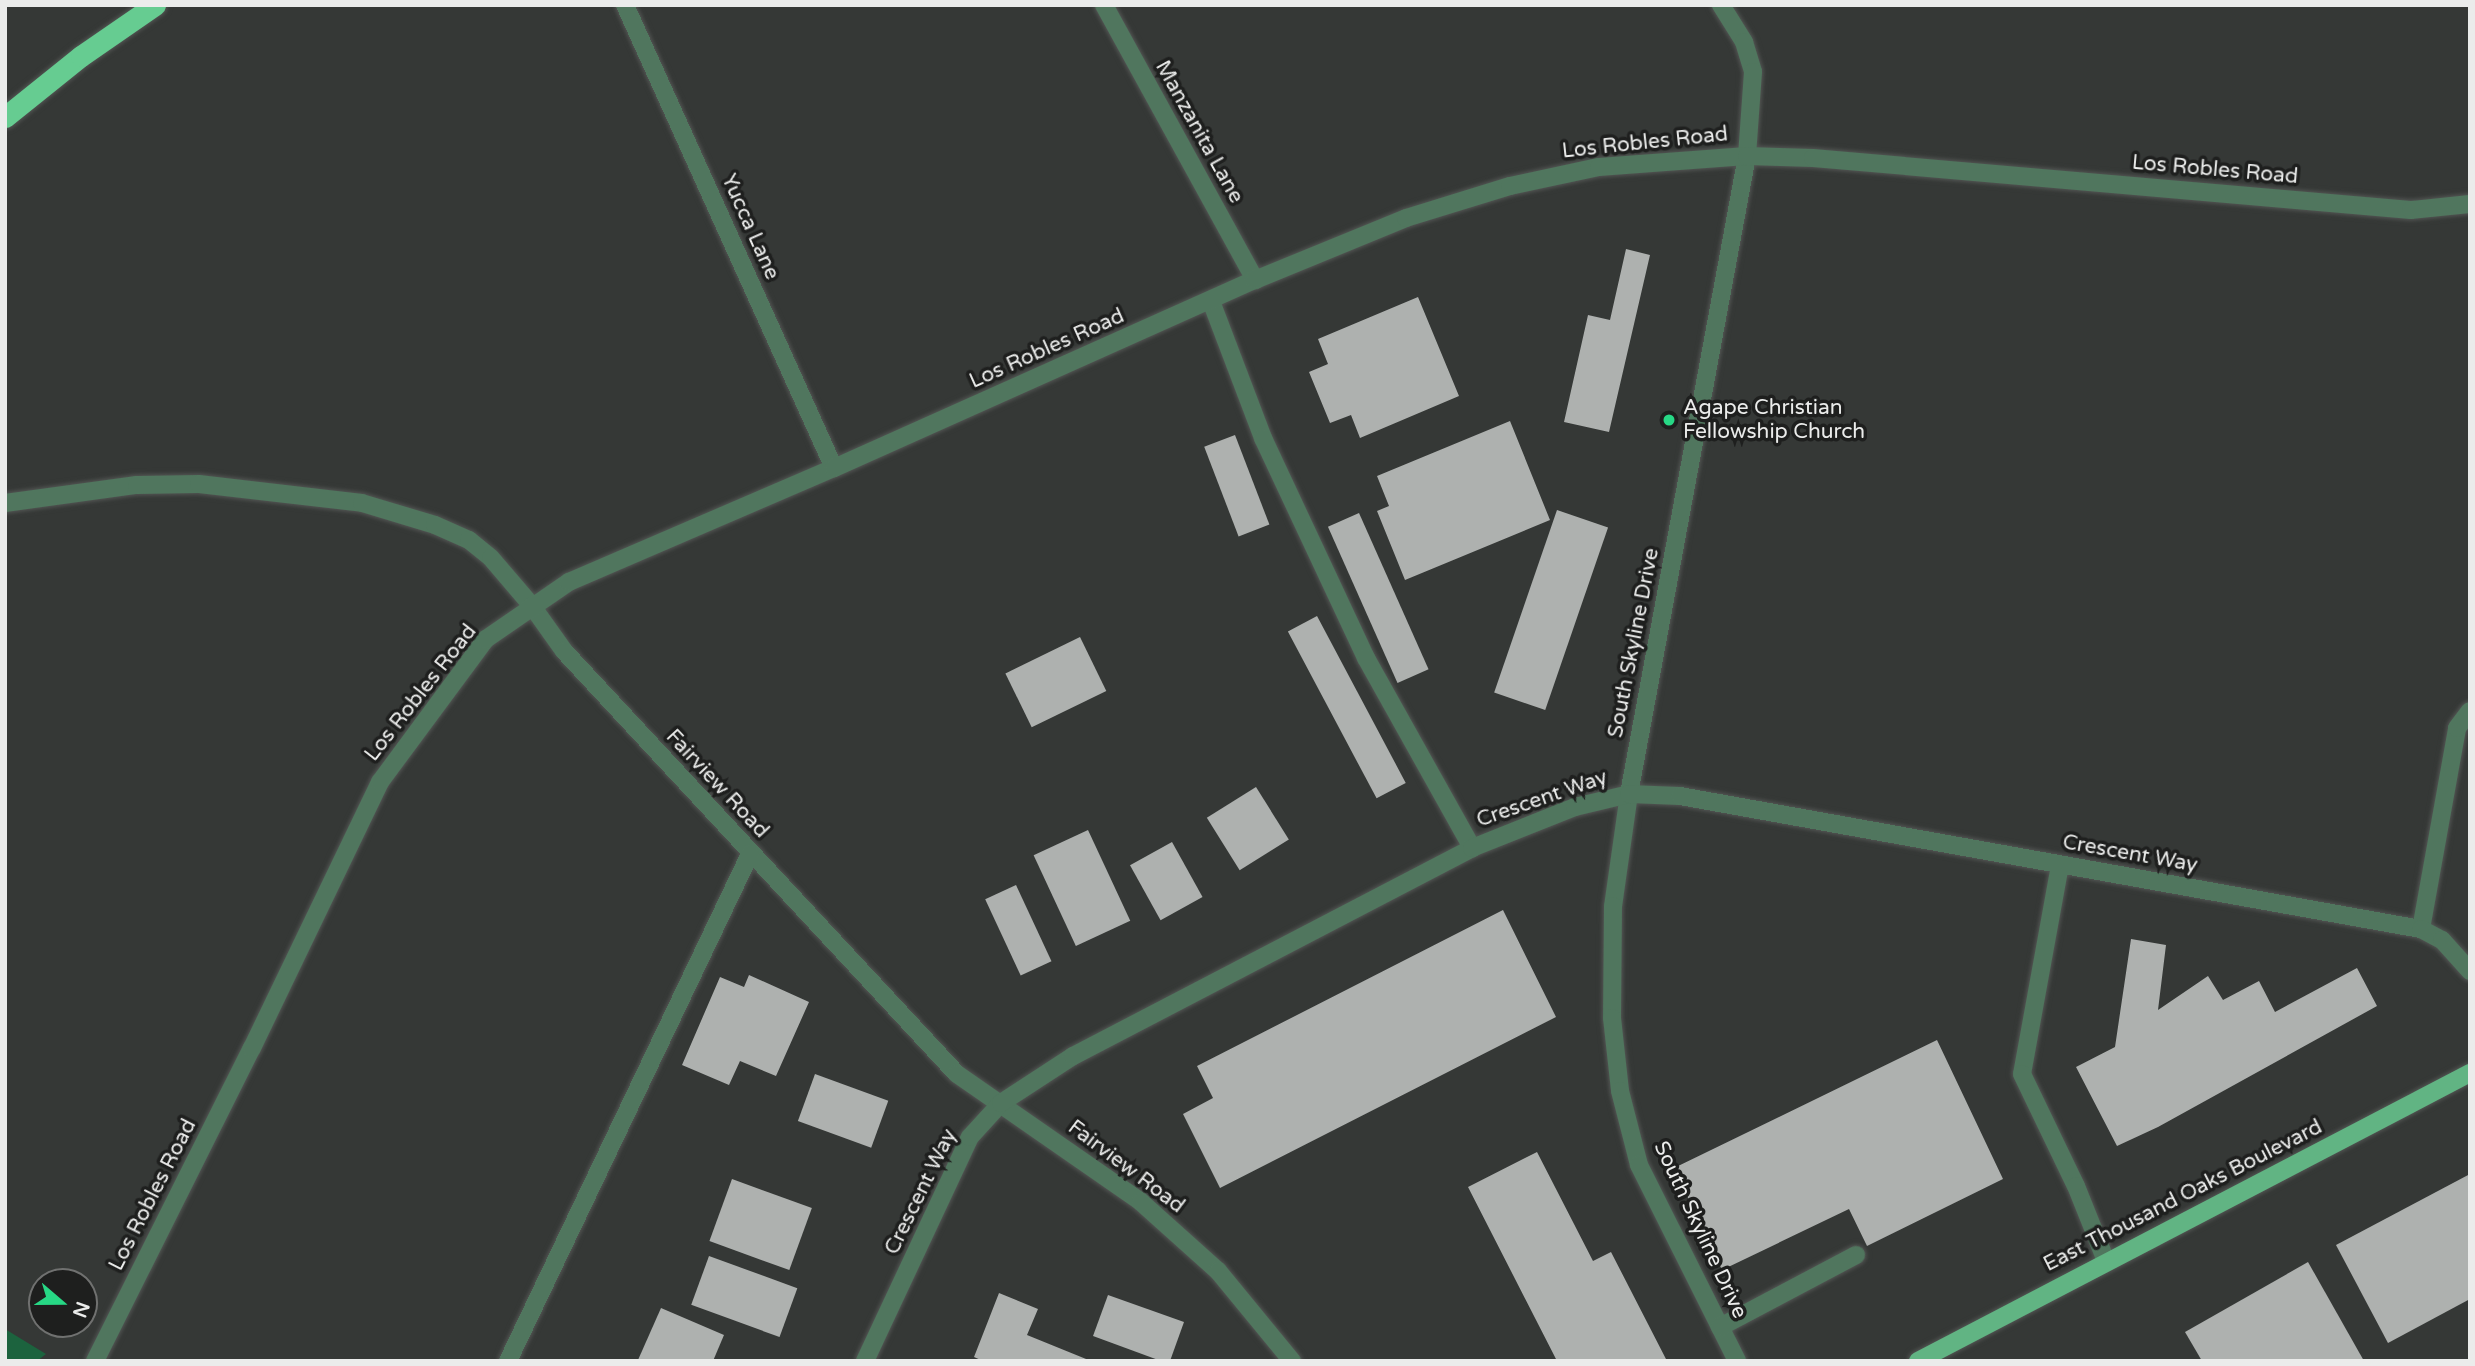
<!DOCTYPE html>
<style>
body{margin:0}
#map{position:relative;width:2475px;height:1366px;overflow:hidden;background:#353836;font-family:"Varela Round",sans-serif}
div>[style]{position:absolute}
[style*='--x']{left:calc(var(--x)*1px);top:calc(var(--y)*1px);width:calc(var(--w)*1px);rotate:calc(var(--a)*1deg)}
.green>*{inset:0;background:#1c633e}
.building>*{inset:0;background:#aeb1af;transform-origin:0 0}
.roads{filter:drop-shadow(0 0 2px #525553) drop-shadow(0 0 2px #525553)}
.minor>*{height:18px;margin:-9px;padding:0 9px;transform-origin:9px;border-radius:9px;background:#50765e}
.major>*{height:18px;margin:-9px;padding:0 9px;transform-origin:9px;border-radius:9px;background:#61b483}
.highway>*{height:21px;margin:-10.5px;padding:0 10.5px;transform-origin:10.5px;border-radius:10.5px;background:#66cc91}
.dots>*{width:19px;height:19px;translate:-50% -50%;box-sizing:border-box;border:4px solid #1e1f1e;border-radius:50%}
span{translate:-50% -50%;white-space:nowrap;text-align:center;line-height:1.15;-webkit-text-stroke:7px #1e1f1e;paint-order:stroke}
.street-label{font-size:21px;color:#ebeceb}
.poi-label{font-size:21px;color:#ebeceb}
.left{translate:0 -50%;text-align:left}
.frame{position:absolute;inset:0;border:7px solid #ebeceb;pointer-events:none}
.north{position:absolute;left:28px;top:1268px;width:70px;height:70px;box-sizing:border-box;background:#1e1f1e;border:2px solid #707170;border-radius:50%;rotate:110deg;font-size:19px;font-weight:700;line-height:28px;text-align:center;color:#ebeceb}
.north::after{content:'';display:block;margin:auto;width:24px;height:32px;background:#27d885;clip-path:polygon(50% 0,100% 100%,50% 72%,0 100%)}
</style>
<div id="map">
<div class="green">
<div style="clip-path:polygon(5px 1329px,46px 1354px,37px 1361px,5px 1361px)"></div>
</div>
<div class="building">
<div style="clip-path:polygon(1626px 249px,1650px 255px,1609px 432px,1564px 422px,1588px 315px,1610px 320px)"></div>
<div style="clip-path:polygon(1418px 297px,1459px 396px,1360px 438px,1351px 415px,1330px 423px,1309px 372px,1328px 364px,1318px 339px)"></div>
<div style="clip-path:polygon(1510px 421px,1550px 520px,1405px 580px,1377px 511px,1389px 506px,1377px 476px)"></div>
<div style="left:1235px;top:435px;width:96px;height:33px;rotate:69deg"></div>
<div style="left:1557px;top:510px;width:54px;height:193px;rotate:19deg"></div>
<div style="left:1359px;top:513px;width:171px;height:34px;rotate:66deg"></div>
<div style="left:1317px;top:616px;width:189px;height:33px;rotate:62deg"></div>
<div style="left:1080px;top:637px;width:60px;height:83px;rotate:64deg"></div>
<div style="left:1256px;top:787px;width:62px;height:58px;rotate:58deg"></div>
<div style="left:1088px;top:830px;width:100px;height:60px;rotate:65deg"></div>
<div style="left:1172px;top:842px;width:63px;height:48px;rotate:61deg"></div>
<div style="left:1016px;top:885px;width:84px;height:34px;rotate:65deg"></div>
<div style="clip-path:polygon(1503px 910px,1556px 1017px,1220px 1188px,1183px 1114px,1213px 1098px,1197px 1066px)"></div>
<div style="clip-path:polygon(2131px 939px,2166px 945px,2158px 1010px,2208px 976px,2223px 1000px,2259px 981px,2275px 1012px,2357px 968px,2377px 1006px,2158px 1127px,2117px 1146px,2076px 1067px,2115px 1047px)"></div>
<div style="clip-path:polygon(749px 975px,809px 1002px,776px 1076px,740px 1061px,729px 1085px,682px 1065px,720px 977px,744px 987px)"></div>
<div style="clip-path:polygon(1937px 1040px,2003px 1179px,1867px 1246px,1849px 1209px,1722px 1270px,1674px 1168px)"></div>
<div style="left:815px;top:1074px;width:78px;height:50px;rotate:20deg"></div>
<div style="clip-path:polygon(1537px 1152px,1593px 1261px,1611px 1252px,1667px 1361px,1557px 1361px,1468px 1187px)"></div>
<div style="clip-path:polygon(2470px 1174px,2470px 1299px,2388px 1343px,2336px 1245px)"></div>
<div style="left:732px;top:1179px;width:85px;height:66px;rotate:20deg"></div>
<div style="left:709px;top:1256px;width:94px;height:52px;rotate:20deg"></div>
<div style="clip-path:polygon(2308px 1262px,2364px 1361px,2202px 1361px,2185px 1332px)"></div>
<div style="clip-path:polygon(999px 1293px,1038px 1309px,1027px 1335px,1091px 1361px,983px 1361px,974px 1357px)"></div>
<div style="clip-path:polygon(1108px 1295px,1184px 1322px,1170px 1361px,1161px 1361px,1093px 1336px)"></div>
<div style="clip-path:polygon(661px 1308px,724px 1335px,713px 1361px,638px 1360px)"></div>
</div>
<div class="roads">
<div class="minor">
<div style="--x:625;--y:5;--w:508;--a:65.71"></div>
<div style="--x:1104;--y:5;--w:314;--a:61.2"></div>
<div style="--x:1721;--y:5;--w:44;--a:58.1"></div>
<div style="--x:1744;--y:42;--w:31;--a:73"></div>
<div style="--x:1753;--y:72;--w:84;--a:94.1"></div>
<div style="--x:1747;--y:156;--w:649;--a:100.48"></div>
<div style="--x:1629;--y:794;--w:113;--a:98.1"></div>
<div style="--x:1613;--y:906;--w:112;--a:90.5"></div>
<div style="--x:1612;--y:1018;--w:73;--a:83.7"></div>
<div style="--x:1620;--y:1091;--w:76;--a:75.6"></div>
<div style="--x:1639;--y:1165;--w:219;--a:63.4"></div>
<div style="--x:1211;--y:301;--w:147;--a:69.2"></div>
<div style="--x:1263;--y:438;--w:243;--a:64.9"></div>
<div style="--x:1366;--y:658;--w:218;--a:60.8"></div>
<div style="--x:5;--y:503;--w:133;--a:-7.8"></div>
<div style="--x:137;--y:485;--w:62;--a:-0.9"></div>
<div style="--x:199;--y:484;--w:164;--a:6.6"></div>
<div style="--x:362;--y:503;--w:76;--a:16.8"></div>
<div style="--x:435;--y:525;--w:37;--a:24"></div>
<div style="--x:469;--y:540;--w:28;--a:39"></div>
<div style="--x:491;--y:558;--w:63;--a:49.5"></div>
<div style="--x:532;--y:606;--w:55;--a:54.6"></div>
<div style="--x:564;--y:651;--w:577;--a:47.11"></div>
<div style="--x:957;--y:1074;--w:224;--a:34.8"></div>
<div style="--x:1141;--y:1202;--w:103;--a:41.9"></div>
<div style="--x:1218;--y:1271;--w:117;--a:50.6"></div>
<div style="--x:2060;--y:865;--w:212;--a:100.3"></div>
<div style="--x:2022;--y:1074;--w:124;--a:64.3"></div>
<div style="--x:2076;--y:1186;--w:81;--a:68.2"></div>
<div style="--x:2421;--y:929;--w:204;--a:-79.8"></div>
<div style="--x:2457;--y:728;--w:21;--a:-53"></div>
<div style="--x:1720;--y:1327;--w:154;--a:-27.9"></div>
<div style="--x:95;--y:1361;--w:350;--a:-63.4"></div>
<div style="--x:252;--y:1048;--w:295;--a:-64.3"></div>
<div style="--x:380;--y:782;--w:178;--a:-53.5"></div>
<div style="--x:486;--y:639;--w:101;--a:-34.5"></div>
<div style="--x:569;--y:582;--w:288;--a:-23.3"></div>
<div style="--x:834;--y:468;--w:461;--a:-24.1"></div>
<div style="--x:1255;--y:280;--w:163;--a:-22.3"></div>
<div style="--x:1406;--y:218;--w:109;--a:-17.1"></div>
<div style="--x:1510;--y:186;--w:91;--a:-12.1"></div>
<div style="--x:1599;--y:167;--w:148;--a:-4.3"></div>
<div style="--x:1747;--y:156;--w:66;--a:1.7"></div>
<div style="--x:1813;--y:158;--w:600;--a:4.97"></div>
<div style="--x:2411;--y:210;--w:59;--a:-5.8"></div>
<div style="--x:508;--y:1361;--w:562;--a:-64.48"></div>
<div style="--x:865;--y:1361;--w:247;--a:-64.9"></div>
<div style="--x:970;--y:1137;--w:46;--a:-47.6"></div>
<div style="--x:1001;--y:1103;--w:86;--a:-33.1"></div>
<div style="--x:1073;--y:1056;--w:450;--a:-27.5"></div>
<div style="--x:1472;--y:848;--w:111;--a:-21.7"></div>
<div style="--x:1575;--y:807;--w:56;--a:-13.5"></div>
<div style="--x:1629;--y:794;--w:51;--a:2.2"></div>
<div style="--x:1680;--y:796;--w:753;--a:10.18"></div>
<div style="--x:2421;--y:929;--w:24;--a:28"></div>
<div style="--x:2442;--y:940;--w:42;--a:47.9"></div>
</div>
<div class="major">
<div style="--x:1918;--y:1361;--w:623;--a:-27.55"></div>
</div>
<div class="highway">
<div style="--x:5;--y:117;--w:97;--a:-38.8"></div>
<div style="--x:81;--y:56;--w:90;--a:-34.6"></div>
</div>
</div>
<div class="dots">
<div style="left:1669px;top:420px;background:#27d885"></div>
</div>
<div class="street-label">
<span style="left:1199px;top:132px;rotate:61deg">Manzanita Lane</span>
<span style="left:1645px;top:143px;rotate:-6deg">Los Robles Road</span>
<span style="left:2215px;top:170px;rotate:5deg">Los Robles Road</span>
<span style="left:750px;top:227px;rotate:66deg">Yucca Lane</span>
<span style="left:1047px;top:349px;rotate:-24deg">Los Robles Road</span>
<span style="left:1634px;top:643px;rotate:-79deg">South Skyline Drive</span>
<span style="left:421px;top:693px;rotate:-52deg">Los Robles Road</span>
<span style="left:717px;top:784px;rotate:47deg">Fairview Road</span>
<span style="left:1542px;top:799px;rotate:-19deg">Crescent Way</span>
<span style="left:2130px;top:854px;rotate:10deg">Crescent Way</span>
<span style="left:1126px;top:1167px;rotate:37deg">Fairview Road</span>
<span style="left:921px;top:1192px;rotate:-64deg">Crescent Way</span>
<span style="left:153px;top:1195px;rotate:-63deg">Los Robles Road</span>
<span style="left:2183px;top:1196px;rotate:-27deg">East Thousand Oaks Boulevard</span>
<span style="left:1700px;top:1230px;rotate:65deg">South Skyline Drive</span>
</div>
<div class="poi-label">
<span class="left" style="left:1683px;top:420px">Agape Christian<br>Fellowship Church</span>
</div>
<div class="frame"></div>
<div class="north">N</div>
</div>
